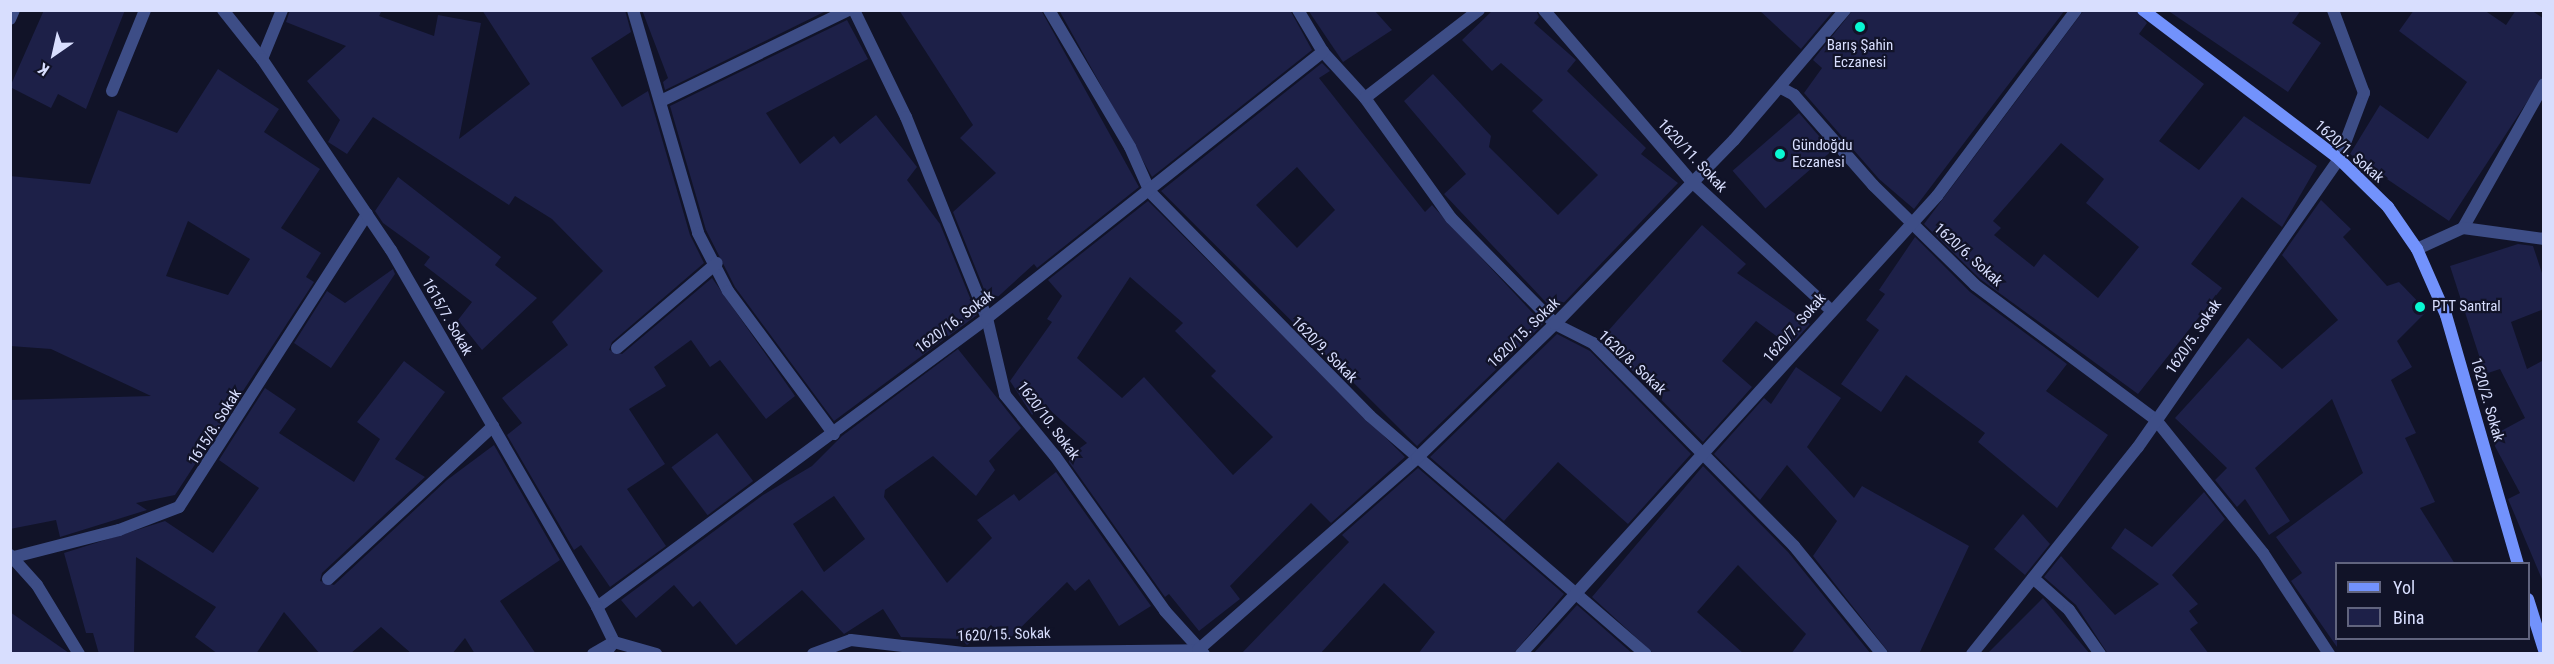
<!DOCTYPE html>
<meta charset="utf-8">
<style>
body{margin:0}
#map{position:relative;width:2554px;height:664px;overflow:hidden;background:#111328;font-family:"Roboto Condensed",sans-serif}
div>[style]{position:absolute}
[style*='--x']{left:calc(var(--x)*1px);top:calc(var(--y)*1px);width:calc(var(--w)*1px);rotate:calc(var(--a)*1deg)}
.building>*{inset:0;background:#1d2048;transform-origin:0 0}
.service>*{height:12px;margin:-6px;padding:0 6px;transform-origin:6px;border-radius:6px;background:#3d4d86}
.minor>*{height:12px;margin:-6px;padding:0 6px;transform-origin:6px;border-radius:6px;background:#3d4d86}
.tertiary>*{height:12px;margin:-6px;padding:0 6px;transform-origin:6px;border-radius:6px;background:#3d4d86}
.secondary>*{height:12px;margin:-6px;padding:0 6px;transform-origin:6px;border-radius:6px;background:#7292fc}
.dots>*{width:16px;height:16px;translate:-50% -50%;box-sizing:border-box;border:3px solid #111328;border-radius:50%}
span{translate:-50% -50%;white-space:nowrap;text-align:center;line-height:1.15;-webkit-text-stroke:4.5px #111328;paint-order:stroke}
.poi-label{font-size:15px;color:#d8defe}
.left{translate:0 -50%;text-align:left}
.street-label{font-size:15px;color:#d8defe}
.frame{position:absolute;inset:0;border:12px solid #d8defe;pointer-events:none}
.legend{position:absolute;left:2335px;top:562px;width:195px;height:78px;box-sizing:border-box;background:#111328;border:2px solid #61647e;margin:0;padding:8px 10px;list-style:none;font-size:18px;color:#d8defe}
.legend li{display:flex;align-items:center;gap:12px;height:30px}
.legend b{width:30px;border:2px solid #61647e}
.north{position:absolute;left:24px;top:24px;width:60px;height:60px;-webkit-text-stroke:4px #111328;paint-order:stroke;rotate:214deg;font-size:16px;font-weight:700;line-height:24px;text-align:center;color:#d8defe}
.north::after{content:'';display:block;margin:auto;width:21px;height:27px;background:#d8defe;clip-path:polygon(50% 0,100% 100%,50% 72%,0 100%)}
</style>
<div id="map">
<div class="building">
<div style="clip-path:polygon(44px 10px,125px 10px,86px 109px,58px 94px,51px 108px,10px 87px)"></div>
<div style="clip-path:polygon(290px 10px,382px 10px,379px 16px,434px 36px,438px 15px,481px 23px,459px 139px,530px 84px,482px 10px,625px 10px,631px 32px,591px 58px,622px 107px,648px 91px,690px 235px,704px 263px,612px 342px,609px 350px,622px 354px,712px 278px,795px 396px,766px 419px,720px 360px,710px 367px,691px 340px,654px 367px,666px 386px,629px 409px,665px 464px,627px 489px,666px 546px,610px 587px,581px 545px,574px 550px,507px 435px,522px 423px,502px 398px,568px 345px,552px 322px,603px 271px,552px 219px,515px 196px,509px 205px,373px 117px,347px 154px,328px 142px,340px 120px,307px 81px,346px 46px,286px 22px)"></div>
<div style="clip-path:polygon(642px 10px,828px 10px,665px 90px,663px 82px,668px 78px)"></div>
<div style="clip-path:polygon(899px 10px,1041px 10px,1139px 187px,1037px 268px,1034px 264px,990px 304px,953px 212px,996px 173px,960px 138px,973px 125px)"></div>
<div style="clip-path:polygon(1059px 10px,1290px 10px,1312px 50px,1152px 177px)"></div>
<div style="clip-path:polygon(1308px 10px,1374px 10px,1392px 30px,1343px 62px)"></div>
<div style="clip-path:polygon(1493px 10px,1536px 10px,1539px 17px,1534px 23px,1576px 60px,1567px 71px,1646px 148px,1641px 154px,1678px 183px,1555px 312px,1444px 194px,1466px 174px,1404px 101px,1433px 74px,1491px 136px,1489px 147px,1558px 215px,1598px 175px,1532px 111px,1543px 100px,1501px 63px,1492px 71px,1462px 40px)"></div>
<div style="clip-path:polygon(1759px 10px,1834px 10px,1801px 49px)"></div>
<div style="clip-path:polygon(1853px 10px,2065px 10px,1914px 209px,1879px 179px,1804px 93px,1822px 68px,1813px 60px)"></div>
<div style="clip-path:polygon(evenodd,2084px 10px,2135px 10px,2147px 23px,2139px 34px,2204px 84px,2159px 141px,2199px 170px,2244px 116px,2317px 166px,2282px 227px,2242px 197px,2191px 264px,2222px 288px,2138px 394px,1980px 279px,1924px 224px,2084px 10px,2061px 143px,2104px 179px,2086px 203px,2139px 247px,2098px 298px,2044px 254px,2034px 267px,1994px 235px,2001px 228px,1993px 221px,2061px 143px)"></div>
<div style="clip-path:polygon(2167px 10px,2301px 10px,2292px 23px,2321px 43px,2288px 92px)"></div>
<div style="clip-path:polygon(2414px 10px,2484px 10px,2506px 25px,2516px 10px,2531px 10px,2544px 19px,2544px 76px,2449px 221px,2350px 154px,2380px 105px,2428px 139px,2467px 82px,2399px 31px)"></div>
<div style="clip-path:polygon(847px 20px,868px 59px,766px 113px,800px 164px,834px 136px,840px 144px,876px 115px,917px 167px,907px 180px,940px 224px,977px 315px,834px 421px,735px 287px,706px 230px,670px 106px)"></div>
<div style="clip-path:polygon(evenodd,1322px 63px,1330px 71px,1319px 78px,1425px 212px,1432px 205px,1543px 324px,1417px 446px,1161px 191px,1322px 63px,1297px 167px,1335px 210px,1297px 248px,1256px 205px,1297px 167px)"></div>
<div style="clip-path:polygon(evenodd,218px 69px,279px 109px,264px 132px,320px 169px,281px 228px,321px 253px,306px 277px,314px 282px,175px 495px,136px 503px,147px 510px,60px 537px,56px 520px,10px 529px,10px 400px,151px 396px,51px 349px,10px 346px,10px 176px,90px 184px,118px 110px,177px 133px,218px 69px,188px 221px,250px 259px,228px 295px,166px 276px,188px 221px)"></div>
<div style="left:1799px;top:113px;width:50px;height:88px;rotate:49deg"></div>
<div style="clip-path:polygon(398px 177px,501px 257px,495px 265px,537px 298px,482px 350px,458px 320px,472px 302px,424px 265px,430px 257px,383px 223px,375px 211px)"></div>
<div style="clip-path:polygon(2321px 200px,2351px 229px,2343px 237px,2387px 286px,2399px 282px,2427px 311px,2397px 341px,2412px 367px,2391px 380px,2416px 433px,2405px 438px,2435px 502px,2420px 508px,2455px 564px,2337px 564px,2337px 647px,2291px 581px,2302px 573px,2276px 537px,2363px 473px,2332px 399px,2255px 468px,2290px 521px,2269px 535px,2245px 499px,2237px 507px,2215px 480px,2227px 468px,2175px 418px,2248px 338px,2282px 369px,2338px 320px,2282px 255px)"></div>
<div style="clip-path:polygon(evenodd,1148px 201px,1405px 457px,1331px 523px,1311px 503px,1230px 586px,1240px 599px,1199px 631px,1169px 594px,1165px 597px,1069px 462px,1069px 456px,1087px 443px,1043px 404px,1032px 415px,1010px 381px,1052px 322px,1047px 319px,1062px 296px,1048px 280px,1148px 201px,1130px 277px,1183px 323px,1175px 331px,1216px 371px,1211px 376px,1273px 437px,1233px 475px,1144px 377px,1122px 398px,1077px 358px,1130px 277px)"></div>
<div style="clip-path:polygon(1702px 225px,1746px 264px,1737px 273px,1810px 324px,1790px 346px,1756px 321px,1722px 361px,1752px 387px,1703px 442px,1601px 339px)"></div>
<div style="clip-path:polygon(1915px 237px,1970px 292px,2067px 364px,2046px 391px,2108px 435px,2057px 508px,1978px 442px,1985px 433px,1906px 375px,1881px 412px,1841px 384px,1879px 330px,1866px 320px,1885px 294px,1879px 290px)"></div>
<div style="clip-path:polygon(2518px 244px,2533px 246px,2544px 279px,2544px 309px,2511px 322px,2527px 369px,2544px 360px,2544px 584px,2508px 499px,2520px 493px,2490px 437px,2525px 418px,2500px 369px,2485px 374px,2450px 266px)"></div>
<div style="clip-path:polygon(393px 269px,395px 274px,331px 368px,294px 343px,327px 291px,345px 303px)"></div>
<div style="clip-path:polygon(1557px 334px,1590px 351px,1691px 454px,1628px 524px,1558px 462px,1504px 521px,1430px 457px)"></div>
<div style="clip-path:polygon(evenodd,958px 349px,1021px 428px,989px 461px,995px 470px,976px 496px,933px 456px,885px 490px,884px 497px,947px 583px,992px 538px,977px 520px,1014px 494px,1019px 501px,1056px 472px,1151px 606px,1119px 626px,1089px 579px,1075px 591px,1067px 582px,1007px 641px,991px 625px,967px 645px,961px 639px,901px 637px,883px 609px,844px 634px,802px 590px,736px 645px,700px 601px,693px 607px,674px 585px,636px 618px,621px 600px,763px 495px,812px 466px,842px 436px,958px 349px,834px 496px,865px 539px,824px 572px,793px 524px,834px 496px)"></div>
<div style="clip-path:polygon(404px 361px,445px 392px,395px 459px,425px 477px,322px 573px,320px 581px,334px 585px,447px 480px,494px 445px,560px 560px,500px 601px,536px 654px,475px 654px,465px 638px,452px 654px,412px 654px,381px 627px,350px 654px,320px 654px,284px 612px,256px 654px,218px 654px,195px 637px,216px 607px,136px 557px,134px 654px,99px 654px,93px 633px,86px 633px,64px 553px,165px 521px,213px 553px,259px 488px,219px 460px,265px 388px,296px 409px,279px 433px,354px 482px,380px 439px,357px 422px)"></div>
<div style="clip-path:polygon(1796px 367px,1841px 398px,1807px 447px,1854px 498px,1862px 486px,1969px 546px,1919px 654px,1890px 654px,1813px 556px,1837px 521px,1787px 465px,1760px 500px,1714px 454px,1764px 398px,1771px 404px)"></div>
<div style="left:717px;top:433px;width:60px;height:57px;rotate:53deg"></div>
<div style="clip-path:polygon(1703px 466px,1788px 552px,1871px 654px,1791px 654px,1806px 634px,1738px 565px,1697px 612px,1744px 654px,1654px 654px,1592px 597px)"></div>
<div style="clip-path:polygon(1418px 468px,1564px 594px,1513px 654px,1418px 654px,1435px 632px,1384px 583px,1320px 654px,1241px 654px,1349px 542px,1342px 535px)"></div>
<div style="clip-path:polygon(2204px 492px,2225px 519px,2172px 575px,2198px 604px,2189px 611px,2198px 623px,2190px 629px,2209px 654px,2108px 654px,2076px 605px,2044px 577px,2061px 556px,2115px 615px,2159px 584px,2111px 548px,2125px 528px,2152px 547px)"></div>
<div style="clip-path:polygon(2023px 514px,2050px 544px,2025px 575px,1994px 549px)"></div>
<div style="clip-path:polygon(2043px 598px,2090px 654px,1987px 654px)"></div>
<div style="clip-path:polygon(1577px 605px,1633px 654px,1533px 654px)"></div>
<div style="clip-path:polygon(10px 612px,69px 653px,69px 654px,10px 654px)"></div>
</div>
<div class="service">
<div style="--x:112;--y:91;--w:87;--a:-67.8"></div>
</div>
<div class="minor">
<div style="--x:633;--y:10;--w:232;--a:73.7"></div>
<div style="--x:698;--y:233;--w:65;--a:62.7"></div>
<div style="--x:728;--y:291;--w:178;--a:53.5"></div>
<div style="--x:854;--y:10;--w:119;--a:64.1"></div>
<div style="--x:906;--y:117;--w:217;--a:68.1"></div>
<div style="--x:987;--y:318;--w:79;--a:76.8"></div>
<div style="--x:1005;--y:395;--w:79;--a:50.7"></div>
<div style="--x:1055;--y:456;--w:190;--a:54.6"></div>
<div style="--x:1165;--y:611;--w:58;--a:47.8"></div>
<div style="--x:1049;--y:10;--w:159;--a:59.4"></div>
<div style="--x:1130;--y:147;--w:49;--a:66"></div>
<div style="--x:1150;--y:192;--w:314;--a:45.5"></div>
<div style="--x:1370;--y:416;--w:364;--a:40.8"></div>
<div style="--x:1298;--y:10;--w:49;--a:59.2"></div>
<div style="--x:1323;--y:52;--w:62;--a:47.6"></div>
<div style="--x:1365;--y:98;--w:148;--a:54.4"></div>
<div style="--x:1451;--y:218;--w:148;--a:45.5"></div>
<div style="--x:1555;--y:324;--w:42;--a:26.6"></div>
<div style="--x:1593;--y:343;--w:159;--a:45.3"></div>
<div style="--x:1705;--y:456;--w:127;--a:45.3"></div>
<div style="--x:1794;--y:546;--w:139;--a:50.8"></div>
<div style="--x:1544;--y:10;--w:225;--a:49.3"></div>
<div style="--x:1691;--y:181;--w:190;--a:42.7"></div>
<div style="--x:262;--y:59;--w:53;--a:-67.8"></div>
<div style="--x:1781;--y:88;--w:15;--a:28"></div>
<div style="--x:1794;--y:95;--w:120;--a:48.7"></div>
<div style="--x:1873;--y:185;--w:143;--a:44.4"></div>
<div style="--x:1975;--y:285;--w:226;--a:36.7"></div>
<div style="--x:2156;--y:420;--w:171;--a:51.2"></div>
<div style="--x:2263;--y:553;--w:121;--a:56.8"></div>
<div style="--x:1365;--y:98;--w:144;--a:-37.7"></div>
<div style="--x:663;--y:100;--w:206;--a:-25.9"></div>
<div style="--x:2463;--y:228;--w:165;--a:-60.6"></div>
<div style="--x:2417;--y:249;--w:51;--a:-24.5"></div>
<div style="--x:2463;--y:228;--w:82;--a:7.7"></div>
<div style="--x:617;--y:348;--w:131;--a:-40.4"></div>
<div style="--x:10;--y:558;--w:113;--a:-14.4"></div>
<div style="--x:119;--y:530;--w:64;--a:-21"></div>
<div style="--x:179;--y:507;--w:348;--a:-57.3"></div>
<div style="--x:2033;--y:578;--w:48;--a:41.6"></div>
<div style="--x:2069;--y:610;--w:54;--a:54.8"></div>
<div style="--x:328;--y:579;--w:225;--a:-42.8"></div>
<div style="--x:597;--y:607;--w:485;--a:-36.5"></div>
<div style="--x:987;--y:318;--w:429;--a:-38.4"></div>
<div style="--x:1521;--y:654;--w:619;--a:-47.75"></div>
<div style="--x:1937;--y:196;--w:232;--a:-53.2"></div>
<div style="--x:1972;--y:654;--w:265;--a:-51.3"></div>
<div style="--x:2138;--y:447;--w:351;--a:-55.1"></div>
<div style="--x:2339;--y:159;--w:71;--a:-69.3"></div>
<div style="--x:2364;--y:93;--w:89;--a:-110.5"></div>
</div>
<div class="tertiary">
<div style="--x:223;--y:10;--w:63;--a:51.5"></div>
<div style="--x:262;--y:59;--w:230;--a:56"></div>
<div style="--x:391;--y:250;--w:412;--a:60"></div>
<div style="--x:597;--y:607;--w:39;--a:64"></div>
<div style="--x:614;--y:642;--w:15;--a:127"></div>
<div style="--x:10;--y:19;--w:10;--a:-66"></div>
<div style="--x:10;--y:555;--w:40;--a:48"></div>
<div style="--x:37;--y:585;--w:81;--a:58.7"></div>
<div style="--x:593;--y:654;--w:24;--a:-30"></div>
<div style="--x:614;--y:642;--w:44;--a:15.9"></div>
<div style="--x:813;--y:654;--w:40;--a:-20.2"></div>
<div style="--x:851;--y:640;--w:113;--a:6.6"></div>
<div style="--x:963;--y:653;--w:235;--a:-0.7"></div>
<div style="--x:1198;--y:650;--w:291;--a:-41.2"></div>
<div style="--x:1417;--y:458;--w:192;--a:-44.2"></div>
<div style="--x:1555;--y:324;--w:257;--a:-45.8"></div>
<div style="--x:1734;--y:140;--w:171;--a:-49.5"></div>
</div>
<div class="secondary">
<div style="--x:2143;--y:10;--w:246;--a:37.2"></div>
<div style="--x:2339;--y:159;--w:69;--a:44.4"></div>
<div style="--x:2388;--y:207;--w:51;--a:55.4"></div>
<div style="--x:2417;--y:249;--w:72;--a:66.3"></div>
<div style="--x:2446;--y:315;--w:259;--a:73.9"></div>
<div style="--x:2528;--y:599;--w:53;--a:72.6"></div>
</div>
<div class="dots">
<div style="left:1860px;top:27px;background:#09f9d3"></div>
<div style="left:1780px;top:154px;background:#09f9d3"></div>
<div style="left:2420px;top:307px;background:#09f9d3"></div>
</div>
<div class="poi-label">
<span style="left:1860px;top:54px">Barış Şahin<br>Eczanesi</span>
<span class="left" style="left:1792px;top:154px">Gündoğdu<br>Eczanesi</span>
<span class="left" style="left:2432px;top:307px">PTT Santral</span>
</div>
<div class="street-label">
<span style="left:2349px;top:152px;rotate:41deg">1620/1. Sokak</span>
<span style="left:1692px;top:156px;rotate:47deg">1620/11. Sokak</span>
<span style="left:1968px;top:255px;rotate:42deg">1620/6. Sokak</span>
<span style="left:447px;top:317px;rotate:60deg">1615/7. Sokak</span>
<span style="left:955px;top:322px;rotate:-37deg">1620/16. Sokak</span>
<span style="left:1795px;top:328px;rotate:-49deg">1620/7. Sokak</span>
<span style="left:1524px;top:333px;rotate:-44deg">1620/15. Sokak</span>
<span style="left:2194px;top:337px;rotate:-56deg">1620/5. Sokak</span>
<span style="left:1324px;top:350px;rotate:45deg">1620/9. Sokak</span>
<span style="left:1632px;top:363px;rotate:43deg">1620/8. Sokak</span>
<span style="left:2487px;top:400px;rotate:74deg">1620/2. Sokak</span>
<span style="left:1048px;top:421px;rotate:53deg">1620/10. Sokak</span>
<span style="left:215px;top:427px;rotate:-58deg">1615/8. Sokak</span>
<span style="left:1004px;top:635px;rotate:-2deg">1620/15. Sokak</span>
</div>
<div class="frame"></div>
<ul class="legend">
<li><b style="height:8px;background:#7292fc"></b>Yol</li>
<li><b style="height:16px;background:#1d2048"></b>Bina</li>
</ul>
<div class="north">K</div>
</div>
